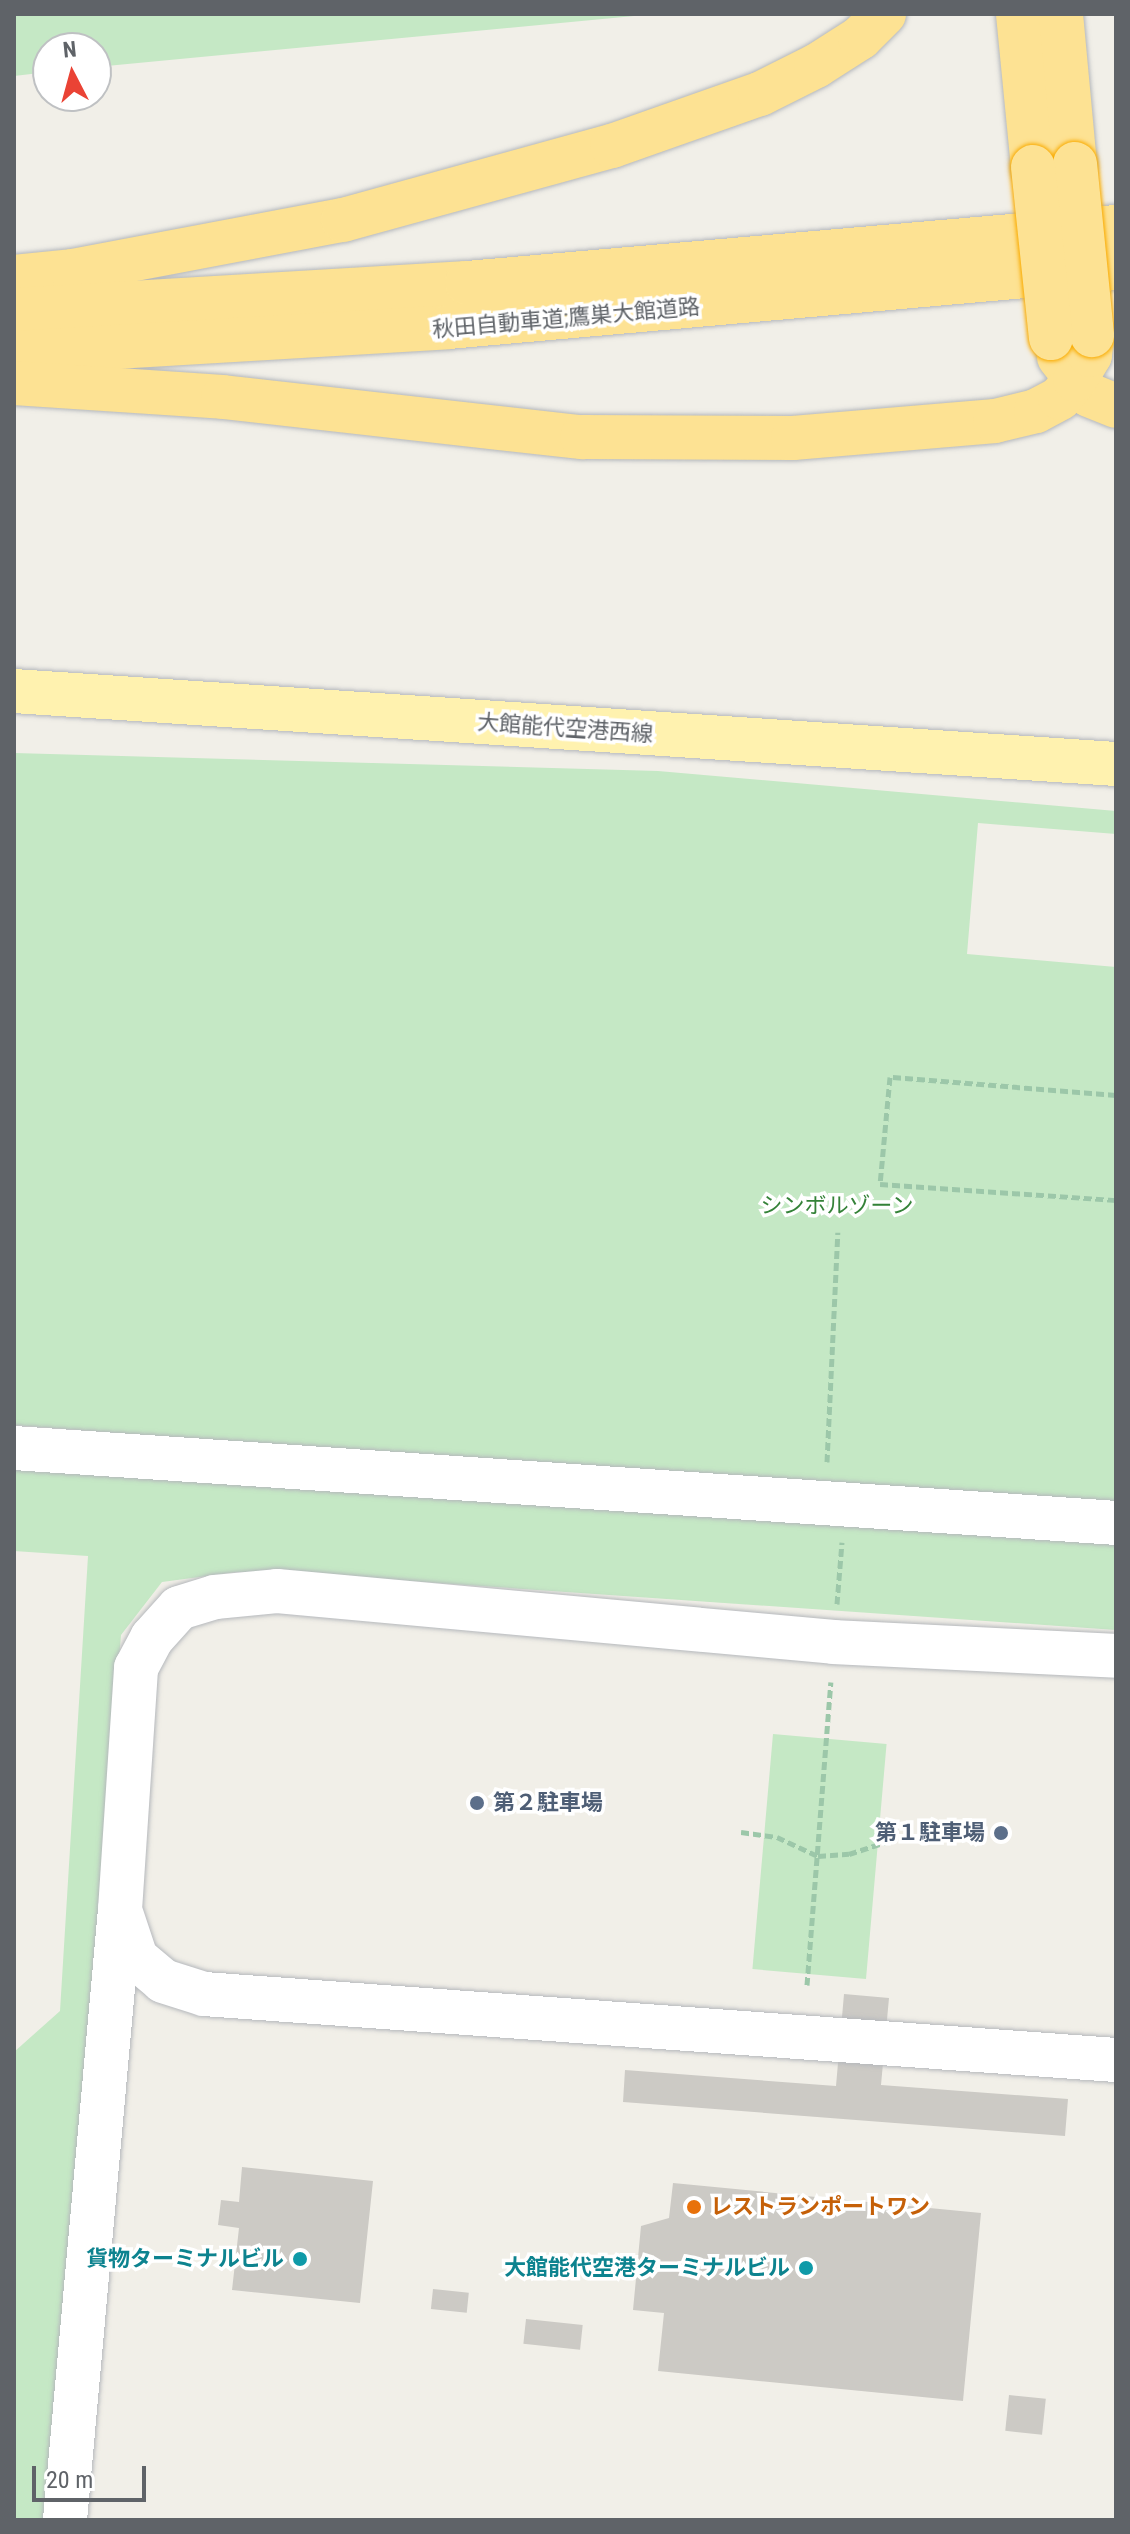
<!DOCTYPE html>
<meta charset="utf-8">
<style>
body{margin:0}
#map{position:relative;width:1130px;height:2534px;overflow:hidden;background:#f1efe8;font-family:"Roboto Condensed","Noto Sans JP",sans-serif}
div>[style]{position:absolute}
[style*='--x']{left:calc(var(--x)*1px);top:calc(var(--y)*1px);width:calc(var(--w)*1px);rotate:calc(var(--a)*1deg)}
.green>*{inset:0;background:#c5e8c5;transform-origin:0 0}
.building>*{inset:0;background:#cccac5;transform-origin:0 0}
.path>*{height:5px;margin-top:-2.5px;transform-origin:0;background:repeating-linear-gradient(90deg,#9cc7a9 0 8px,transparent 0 12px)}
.roads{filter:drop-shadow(0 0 2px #b5b8bc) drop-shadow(0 0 2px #b5b8bc)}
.minor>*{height:44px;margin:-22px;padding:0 22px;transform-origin:22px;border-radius:22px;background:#fff}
.major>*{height:44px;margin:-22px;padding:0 22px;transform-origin:22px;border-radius:22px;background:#fff2af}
.highway>*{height:44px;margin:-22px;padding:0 22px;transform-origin:22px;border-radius:22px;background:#fde293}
.bridges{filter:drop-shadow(0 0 2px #f9ab00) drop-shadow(0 0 2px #f9ab00)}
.highway-bridge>*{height:44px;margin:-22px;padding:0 22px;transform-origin:22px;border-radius:22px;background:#fde293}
.dots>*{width:22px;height:22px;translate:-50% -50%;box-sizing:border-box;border:4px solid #fff;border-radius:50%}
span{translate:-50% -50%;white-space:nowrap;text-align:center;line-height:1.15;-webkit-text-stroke:7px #fff;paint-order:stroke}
.street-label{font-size:22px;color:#5f6368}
.park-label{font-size:22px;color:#348238}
.service-label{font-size:22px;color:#4e5e75;font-weight:700}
.left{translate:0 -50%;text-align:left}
.right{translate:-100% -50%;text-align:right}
.food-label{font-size:22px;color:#c56008;font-weight:700}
.culture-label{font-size:22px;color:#0d838f;font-weight:700}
.frame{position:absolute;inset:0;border:16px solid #5f6368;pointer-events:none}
.north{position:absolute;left:32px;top:32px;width:80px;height:80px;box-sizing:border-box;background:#fff;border:2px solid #bfc1c3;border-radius:50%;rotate:354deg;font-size:22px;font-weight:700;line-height:32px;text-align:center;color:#5f6368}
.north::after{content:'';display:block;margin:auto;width:28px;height:36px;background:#ea4335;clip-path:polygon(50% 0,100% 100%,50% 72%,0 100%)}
.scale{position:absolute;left:32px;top:2466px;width:114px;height:36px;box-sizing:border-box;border:4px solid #5f6368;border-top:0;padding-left:10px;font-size:24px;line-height:28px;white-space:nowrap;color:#5f6368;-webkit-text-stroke:6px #fff;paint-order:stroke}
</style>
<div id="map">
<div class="green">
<div style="clip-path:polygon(14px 14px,655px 14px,96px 67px,96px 48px,48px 48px,48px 72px,14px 76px)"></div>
<div style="clip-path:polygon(14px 753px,658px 771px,1116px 811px,1116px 834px,978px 823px,967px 954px,1116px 967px,1116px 1630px,336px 1576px,237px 1572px,162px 1582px,121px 1635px,47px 2520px,14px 2520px,14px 2052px,60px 2011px,88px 1556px,14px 1551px,14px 1464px,672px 1476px,14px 1425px)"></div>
<div style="left:773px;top:1734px;width:114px;height:236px;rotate:5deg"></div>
</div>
<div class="building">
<div style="clip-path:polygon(844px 1994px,889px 1998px,881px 2085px,1068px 2099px,1065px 2136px,623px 2102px,625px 2070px,836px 2086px)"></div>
<div style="clip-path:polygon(242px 2167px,373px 2181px,360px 2303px,232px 2290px,239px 2228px,218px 2225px,221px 2200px,239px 2202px)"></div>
<div style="clip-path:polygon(673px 2183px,981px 2213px,963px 2401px,658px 2371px,664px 2313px,633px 2310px,641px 2226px,669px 2218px)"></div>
<div style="left:433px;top:2289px;width:36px;height:20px;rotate:6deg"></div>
<div style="left:526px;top:2319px;width:57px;height:25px;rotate:6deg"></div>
<div style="left:1009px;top:2395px;width:37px;height:36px;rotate:6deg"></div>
</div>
<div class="path">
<div style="--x:1116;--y:1095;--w:227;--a:-175.4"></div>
<div style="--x:890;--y:1077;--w:107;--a:95.3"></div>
<div style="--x:880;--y:1184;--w:237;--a:3.9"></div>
<div style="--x:827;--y:1462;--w:230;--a:-87.3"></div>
<div style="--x:837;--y:1604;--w:62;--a:-85.4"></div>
<div style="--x:741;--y:1832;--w:36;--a:8"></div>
<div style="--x:777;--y:1837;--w:45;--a:24.9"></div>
<div style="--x:818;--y:1856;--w:31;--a:-4"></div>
<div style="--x:849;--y:1854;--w:48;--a:-18.1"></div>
<div style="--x:807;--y:1985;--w:304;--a:-85.5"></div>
</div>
<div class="roads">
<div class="minor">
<div style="--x:14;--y:1448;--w:1105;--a:3.89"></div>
<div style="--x:122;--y:1916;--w:44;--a:71.6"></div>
<div style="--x:136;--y:1958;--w:35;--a:40"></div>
<div style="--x:163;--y:1981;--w:43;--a:17.6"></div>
<div style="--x:204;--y:1994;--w:914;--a:4.14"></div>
<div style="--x:65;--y:2520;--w:612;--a:-84.85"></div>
<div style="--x:120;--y:1910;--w:243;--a:-86.2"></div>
<div style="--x:136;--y:1668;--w:34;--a:-62"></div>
<div style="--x:152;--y:1638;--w:40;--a:-48"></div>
<div style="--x:179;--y:1608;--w:38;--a:-17"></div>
<div style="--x:215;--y:1597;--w:62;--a:-5.5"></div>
<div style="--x:277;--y:1591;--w:559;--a:5.23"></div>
<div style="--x:834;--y:1642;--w:282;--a:2.8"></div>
</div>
<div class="major">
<div style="--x:14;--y:691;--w:1104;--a:3.79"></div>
</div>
<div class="highway">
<div style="--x:1018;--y:14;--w:154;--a:84.4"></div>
<div style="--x:1061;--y:14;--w:151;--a:84.7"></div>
<div style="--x:14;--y:277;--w:58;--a:-5.9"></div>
<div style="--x:72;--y:271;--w:276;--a:-10.7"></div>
<div style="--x:343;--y:220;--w:279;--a:-15.4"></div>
<div style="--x:612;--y:146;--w:157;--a:-19.4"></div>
<div style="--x:760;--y:94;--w:63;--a:-26.6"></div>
<div style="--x:816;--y:66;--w:52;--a:-32.5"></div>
<div style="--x:860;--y:38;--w:34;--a:-45"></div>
<div style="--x:14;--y:310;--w:454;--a:-3.4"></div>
<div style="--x:467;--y:283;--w:651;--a:-4.93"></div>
<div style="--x:14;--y:353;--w:435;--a:-3.4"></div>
<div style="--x:448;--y:327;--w:671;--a:-5.05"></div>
<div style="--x:1059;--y:357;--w:48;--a:51.7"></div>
<div style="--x:1089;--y:395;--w:29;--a:22"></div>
<div style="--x:14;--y:383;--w:209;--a:3.8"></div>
<div style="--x:223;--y:397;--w:361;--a:6.4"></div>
<div style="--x:582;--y:437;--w:211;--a:0.3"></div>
<div style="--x:793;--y:438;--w:203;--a:-4.8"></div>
<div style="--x:995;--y:421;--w:42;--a:-13.7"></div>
<div style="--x:1036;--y:411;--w:27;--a:-28"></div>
<div style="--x:1060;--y:398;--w:23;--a:-50"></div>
<div style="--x:1075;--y:380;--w:29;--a:-59"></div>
<div style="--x:1090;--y:355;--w:20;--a:-84"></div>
</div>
</div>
<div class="bridges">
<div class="highway-bridge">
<div style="--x:1075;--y:164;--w:172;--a:84.3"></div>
<div style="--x:1033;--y:167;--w:172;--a:84"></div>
</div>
</div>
<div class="dots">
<div style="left:477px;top:1803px;background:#5c6f8a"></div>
<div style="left:1001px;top:1833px;background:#5c6f8a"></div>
<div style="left:694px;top:2207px;background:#e8710a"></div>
<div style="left:300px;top:2259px;background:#0f9aa8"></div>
<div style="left:806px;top:2268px;background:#0f9aa8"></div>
</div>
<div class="street-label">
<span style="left:566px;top:318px;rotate:-5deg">秋田自動車道;鷹巣大館道路</span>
<span style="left:565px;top:728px;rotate:4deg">大館能代空港西線</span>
</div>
<div class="park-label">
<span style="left:837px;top:1206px">シンボルゾーン</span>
</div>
<div class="service-label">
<span class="left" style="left:493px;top:1803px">第２駐車場</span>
<span class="right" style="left:985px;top:1833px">第１駐車場</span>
</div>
<div class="food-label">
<span class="left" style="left:710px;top:2207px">レストランポートワン</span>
</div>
<div class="culture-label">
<span class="right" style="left:284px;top:2259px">貨物ターミナルビル</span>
<span class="right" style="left:790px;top:2268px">大館能代空港ターミナルビル</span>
</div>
<div class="frame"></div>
<div class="north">N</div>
<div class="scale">20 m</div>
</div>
